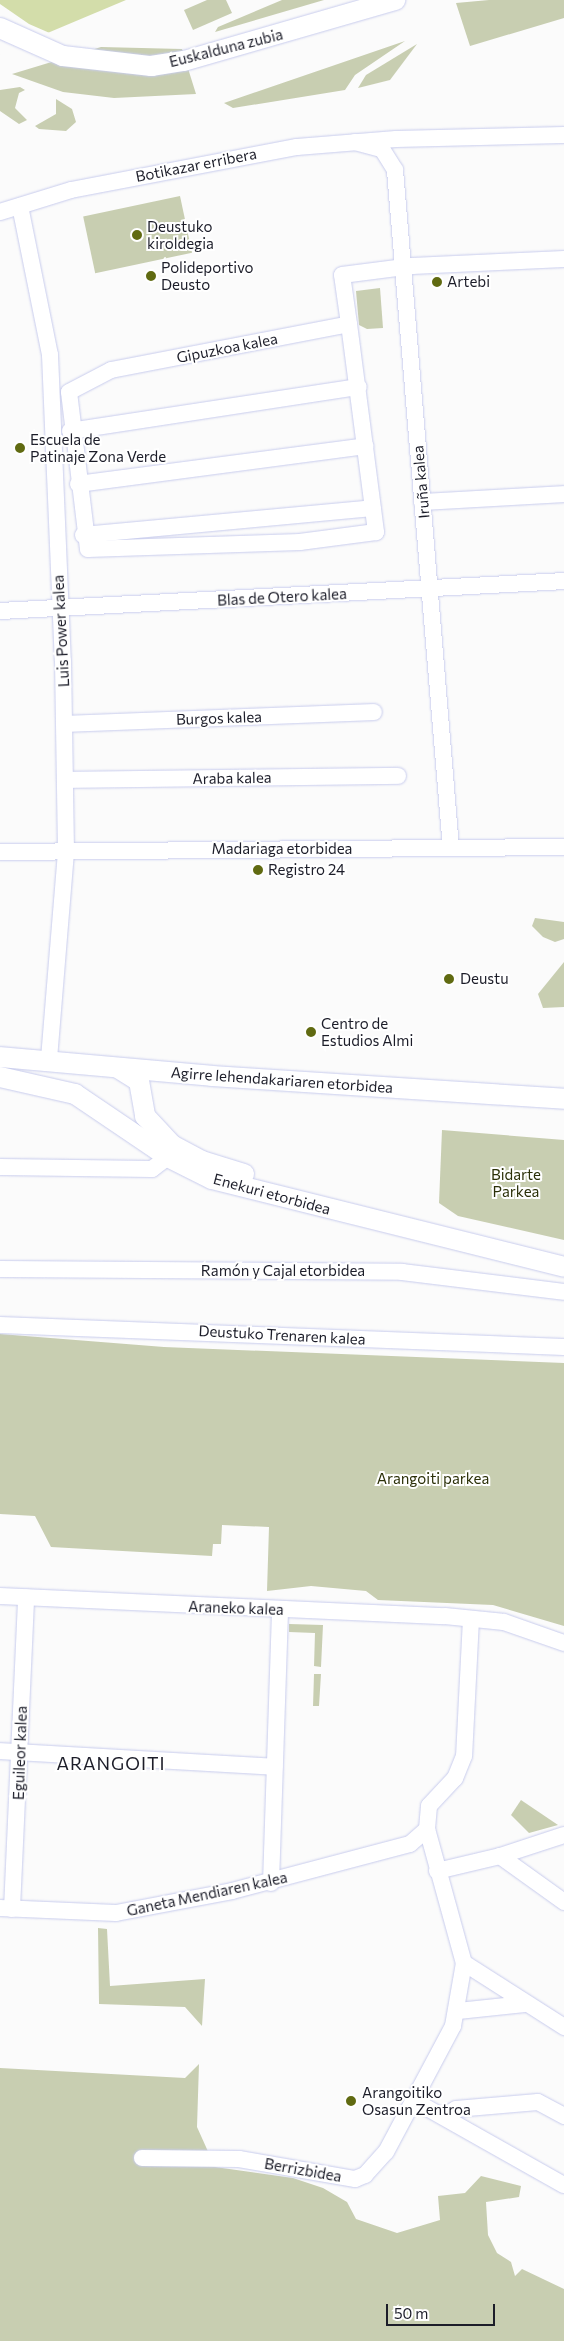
<!DOCTYPE html>
<meta charset="utf-8">
<style>
body{margin:0}
#map{position:relative;width:564px;height:2341px;overflow:hidden;background:#fbfbfb;font-family:Commissioner,sans-serif}
div>[style]{position:absolute}
[style*='--x']{left:calc(var(--x)*1px);top:calc(var(--y)*1px);width:calc(var(--w)*1px);rotate:calc(var(--a)*1deg)}
.green>*{inset:0;background:#c8ceb1;transform-origin:0 0}
.water>*{inset:0;background:#d3ddaa}
.pier>*{inset:0;background:#fbfbfb}
.roads{filter:drop-shadow(0 0 1px #c8cced) drop-shadow(0 0 1px #c8cced)}
.minor>*{height:16px;margin:-8px;padding:0 8px;transform-origin:8px;border-radius:8px;background:#fff}
.major>*{height:20px;margin:-10px;padding:0 10px;transform-origin:10px;border-radius:10px;background:#fff}
.dots>*{width:14px;height:14px;translate:-50% -50%;box-sizing:border-box;border:2px solid #fff;border-radius:50%}
span{translate:-50% -50%;white-space:nowrap;text-align:center;line-height:1.15;-webkit-text-stroke:4px #fff;paint-order:stroke}
.street-label{font-size:15px;color:#1c1d29}
.poi-label{font-size:15px;color:#1c1d29}
.left{translate:0 -50%;text-align:left}
.park-label{font-size:15px;color:#2b3008}
.quarter-label{font-size:18px;color:#1c1d29;letter-spacing:1px}
.scale{position:absolute;left:386px;top:2304px;width:109px;height:22px;box-sizing:border-box;border:2px solid #1c1d29;border-top:0;padding-left:6px;font-size:15px;line-height:18px;white-space:nowrap;color:#1c1d29;-webkit-text-stroke:4px #fff;paint-order:stroke}
</style>
<div id="map">
<div class="green">
<div style="clip-path:polygon(207px 0,226px 0,232px 13px,193px 30px,184px 10px)"></div>
<div style="clip-path:polygon(282px 0,324px 0,215px 32px,218px 27px)"></div>
<div style="clip-path:polygon(489px 0,564px 0,564px 18px,470px 46px,456px 3px)"></div>
<div style="clip-path:polygon(405px 41px,355px 75px,345px 90px,233px 108px,224px 103px)"></div>
<div style="clip-path:polygon(417px 44px,390px 80px,358px 88px,366px 75px)"></div>
<div style="clip-path:polygon(101px 47px,182px 49px,196px 94px,114px 98px,63px 92px,12px 74px)"></div>
<div style="clip-path:polygon(20px 87px,25px 90px,19px 93px,15px 108px,27px 120px,19px 124px,0 111px,0 90px)"></div>
<div style="clip-path:polygon(56px 99px,72px 109px,76px 122px,66px 131px,39px 129px,35px 126px,56px 114px)"></div>
<div style="left:180px;top:196px;width:58px;height:99px;rotate:78deg"></div>
<div style="clip-path:polygon(380px 288px,383px 328px,367px 329px,359px 325px,356px 291px)"></div>
<div style="clip-path:polygon(535px 918px,564px 922px,564px 939px,555px 942px,543px 937px,532px 926px)"></div>
<div style="clip-path:polygon(564px 962px,564px 1007px,543px 1008px,538px 994px)"></div>
<div style="clip-path:polygon(442px 1130px,564px 1140px,564px 1240px,458px 1216px,439px 1203px)"></div>
<div style="clip-path:polygon(0 1334px,164px 1347px,564px 1363px,564px 1626px,493px 1605px,378px 1600px,366px 1591px,311px 1586px,267px 1591px,269px 1527px,222px 1525px,221px 1544px,213px 1544px,212px 1556px,51px 1547px,35px 1516px,0 1514px)"></div>
<div style="clip-path:polygon(289px 1624px,323px 1625px,321px 1667px,314px 1666px,315px 1633px,289px 1632px)"></div>
<div style="clip-path:polygon(314px 1674px,321px 1674px,319px 1706px,313px 1706px)"></div>
<div style="clip-path:polygon(521px 1800px,558px 1825px,529px 1833px,511px 1815px)"></div>
<div style="clip-path:polygon(98px 1928px,107px 1929px,110px 1986px,205px 1979px,202px 2026px,185px 2007px,99px 2004px)"></div>
<div style="clip-path:polygon(199px 2064px,197px 2127px,215px 2167px,293px 2178px,323px 2188px,347px 2202px,356px 2219px,397px 2233px,440px 2220px,438px 2196px,465px 2193px,481px 2176px,521px 2186px,519px 2197px,486px 2202px,488px 2235px,497px 2253px,511px 2262px,515px 2276px,522px 2269px,564px 2289px,564px 2341px,0 2341px,0 2068px,185px 2078px)"></div>
</div>
<div class="water">
<div style="clip-path:polygon(0 0,126px 0,0 53px)"></div>
</div>
<div class="pier">
<div style="clip-path:polygon(0 4px,29px 24px,52px 34px,0 55px)"></div>
</div>
<div class="roads">
<div class="minor">
<div style="--x:355;--y:142;--w:28;--a:15"></div>
<div style="--x:382;--y:149;--w:25;--a:58"></div>
<div style="--x:395;--y:170;--w:680;--a:85.28"></div>
<div style="--x:20;--y:206;--w:152;--a:78.6"></div>
<div style="--x:50;--y:355;--w:306;--a:87.6"></div>
<div style="--x:63;--y:661;--w:191;--a:89.1"></div>
<div style="--x:66;--y:852;--w:208;--a:94.7"></div>
<div style="--x:0;--y:212;--w:74;--a:-17.2"></div>
<div style="--x:71;--y:190;--w:230;--a:-10.8"></div>
<div style="--x:297;--y:147;--w:99;--a:-4.6"></div>
<div style="--x:396;--y:139;--w:168;--a:-1.4"></div>
<div style="--x:349;--y:324;--w:210;--a:82.6"></div>
<div style="--x:376;--y:532;--w:77;--a:172.5"></div>
<div style="--x:300;--y:542;--w:212;--a:178.1"></div>
<div style="--x:88;--y:549;--w:158;--a:-96.9"></div>
<div style="--x:69;--y:392;--w:47;--a:-27.6"></div>
<div style="--x:111;--y:370;--w:242;--a:-10.9"></div>
<div style="--x:349;--y:324;--w:49;--a:-98.1"></div>
<div style="--x:342;--y:275;--w:71;--a:-7.3"></div>
<div style="--x:412;--y:266;--w:152;--a:-2.6"></div>
<div style="--x:70;--y:431;--w:292;--a:-8.7"></div>
<div style="--x:78;--y:484;--w:290;--a:-7.5"></div>
<div style="--x:422;--y:502;--w:142;--a:-3.2"></div>
<div style="--x:83;--y:535;--w:291;--a:-5.3"></div>
<div style="--x:0;--y:611;--w:565;--a:-3.04"></div>
<div style="--x:65;--y:724;--w:309;--a:-2.2"></div>
<div style="--x:66;--y:780;--w:332;--a:-0.7"></div>
<div style="--x:0;--y:852;--w:564;--a:-0.51"></div>
<div style="--x:0;--y:1167;--w:152;--a:0.8"></div>
<div style="--x:152;--y:1169;--w:20;--a:-37"></div>
<div style="--x:0;--y:1269;--w:402;--a:0.4"></div>
<div style="--x:402;--y:1272;--w:163;--a:7"></div>
<div style="--x:0;--y:1325;--w:564;--a:2.23"></div>
<div style="--x:0;--y:1596;--w:445;--a:2.6"></div>
<div style="--x:445;--y:1616;--w:59;--a:5.8"></div>
<div style="--x:504;--y:1622;--w:64;--a:19.3"></div>
<div style="--x:471;--y:1619;--w:137;--a:92.9"></div>
<div style="--x:464;--y:1756;--w:24;--a:112"></div>
<div style="--x:455;--y:1778;--w:38;--a:133"></div>
<div style="--x:429;--y:1806;--w:23;--a:95"></div>
<div style="--x:427;--y:1829;--w:139;--a:74.6"></div>
<div style="--x:464;--y:1963;--w:119;--a:32.6"></div>
<div style="--x:0;--y:1751;--w:275;--a:3.3"></div>
<div style="--x:500;--y:1856;--w:67;--a:-18.2"></div>
<div style="--x:437;--y:1871;--w:65;--a:-13.4"></div>
<div style="--x:500;--y:1856;--w:79;--a:35.7"></div>
<div style="--x:271;--y:1883;--w:273;--a:-88.1"></div>
<div style="--x:0;--y:1908;--w:116;--a:2.5"></div>
<div style="--x:116;--y:1913;--w:118;--a:-10.7"></div>
<div style="--x:232;--y:1891;--w:184;--a:-14.8"></div>
<div style="--x:410;--y:1844;--w:23;--a:-41"></div>
<div style="--x:12;--y:1909;--w:312;--a:-87.4"></div>
<div style="--x:458;--y:2011;--w:67;--a:-6"></div>
<div style="--x:413;--y:2100;--w:173;--a:29.4"></div>
<div style="--x:443;--y:2116;--w:15;--a:-28"></div>
<div style="--x:456;--y:2109;--w:82;--a:-4.9"></div>
<div style="--x:538;--y:2102;--w:30;--a:28"></div>
<div style="--x:142;--y:2158;--w:97;--a:0.6"></div>
<div style="--x:239;--y:2159;--w:118;--a:9.8"></div>
<div style="--x:355;--y:2179;--w:11;--a:-22"></div>
<div style="--x:365;--y:2175;--w:31;--a:-48"></div>
<div style="--x:386;--y:2152;--w:143;--a:-62"></div>
<div style="--x:453;--y:2026;--w:64;--a:-80.1"></div>
</div>
<div class="major">
<div style="--x:0;--y:28;--w:69;--a:24"></div>
<div style="--x:63;--y:56;--w:89;--a:6.5"></div>
<div style="--x:151;--y:66;--w:33;--a:-9"></div>
<div style="--x:184;--y:61;--w:220;--a:-16.1"></div>
<div style="--x:0;--y:1057;--w:213;--a:5.1"></div>
<div style="--x:212;--y:1076;--w:353;--a:3.7"></div>
<div style="--x:118;--y:1068;--w:25;--a:32"></div>
<div style="--x:139;--y:1081;--w:36;--a:80"></div>
<div style="--x:145;--y:1116;--w:40;--a:47"></div>
<div style="--x:172;--y:1145;--w:34;--a:28"></div>
<div style="--x:202;--y:1161;--w:44;--a:17.2"></div>
<div style="--x:0;--y:1077;--w:77;--a:12.8"></div>
<div style="--x:75;--y:1094;--w:112;--a:34.1"></div>
<div style="--x:168;--y:1157;--w:49;--a:26.6"></div>
<div style="--x:212;--y:1179;--w:363;--a:14"></div>
</div>
</div>
<div class="dots">
<div style="left:137px;top:235px;background:#606a11"></div>
<div style="left:151px;top:276px;background:#606a11"></div>
<div style="left:437px;top:282px;background:#606a11"></div>
<div style="left:20px;top:448px;background:#606a11"></div>
<div style="left:258px;top:870px;background:#606a11"></div>
<div style="left:449px;top:979px;background:#606a11"></div>
<div style="left:311px;top:1032px;background:#606a11"></div>
<div style="left:351px;top:2101px;background:#606a11"></div>
</div>
<div class="street-label">
<span style="left:226px;top:48px;rotate:-14deg">Euskalduna zubia</span>
<span style="left:196px;top:165px;rotate:-11deg">Botikazar erribera</span>
<span style="left:227px;top:348px;rotate:-11deg">Gipuzkoa kalea</span>
<span style="left:421px;top:482px;rotate:-95deg">Iruña kalea</span>
<span style="left:282px;top:597px;rotate:-3deg">Blas de Otero kalea</span>
<span style="left:61px;top:631px;rotate:-93deg">Luis Power kalea</span>
<span style="left:219px;top:718px;rotate:-2deg">Burgos kalea</span>
<span style="left:232px;top:778px;rotate:-1deg">Araba kalea</span>
<span style="left:282px;top:849px">Madariaga etorbidea</span>
<span style="left:282px;top:1080px;rotate:4deg">Agirre lehendakariaren etorbidea</span>
<span style="left:272px;top:1194px;rotate:15deg">Enekuri etorbidea</span>
<span style="left:283px;top:1271px">Ramón y Cajal etorbidea</span>
<span style="left:282px;top:1335px;rotate:3deg">Deustuko Trenaren kalea</span>
<span style="left:236px;top:1608px;rotate:2deg">Araneko kalea</span>
<span style="left:20px;top:1753px;rotate:-88deg">Eguileor kalea</span>
<span style="left:207px;top:1894px;rotate:-12deg">Ganeta Mendiaren kalea</span>
<span style="left:303px;top:2170px;rotate:10deg">Berrizbidea</span>
</div>
<div class="poi-label">
<span class="left" style="left:147px;top:235px">Deustuko<br>kiroldegia</span>
<span class="left" style="left:161px;top:276px">Polideportivo<br>Deusto</span>
<span class="left" style="left:447px;top:282px">Artebi</span>
<span class="left" style="left:30px;top:448px">Escuela de<br>Patinaje Zona Verde</span>
<span class="left" style="left:268px;top:870px">Registro 24</span>
<span class="left" style="left:460px;top:979px">Deustu</span>
<span class="left" style="left:321px;top:1032px">Centro de<br>Estudios Almi</span>
<span class="left" style="left:362px;top:2101px">Arangoitiko<br>Osasun Zentroa</span>
</div>
<div class="park-label">
<span style="left:516px;top:1183px">Bidarte<br>Parkea</span>
<span style="left:433px;top:1479px">Arangoiti parkea</span>
</div>
<div class="quarter-label">
<span style="left:111px;top:1763px">ARANGOITI</span>
</div>
<div class="scale">50 m</div>
</div>
